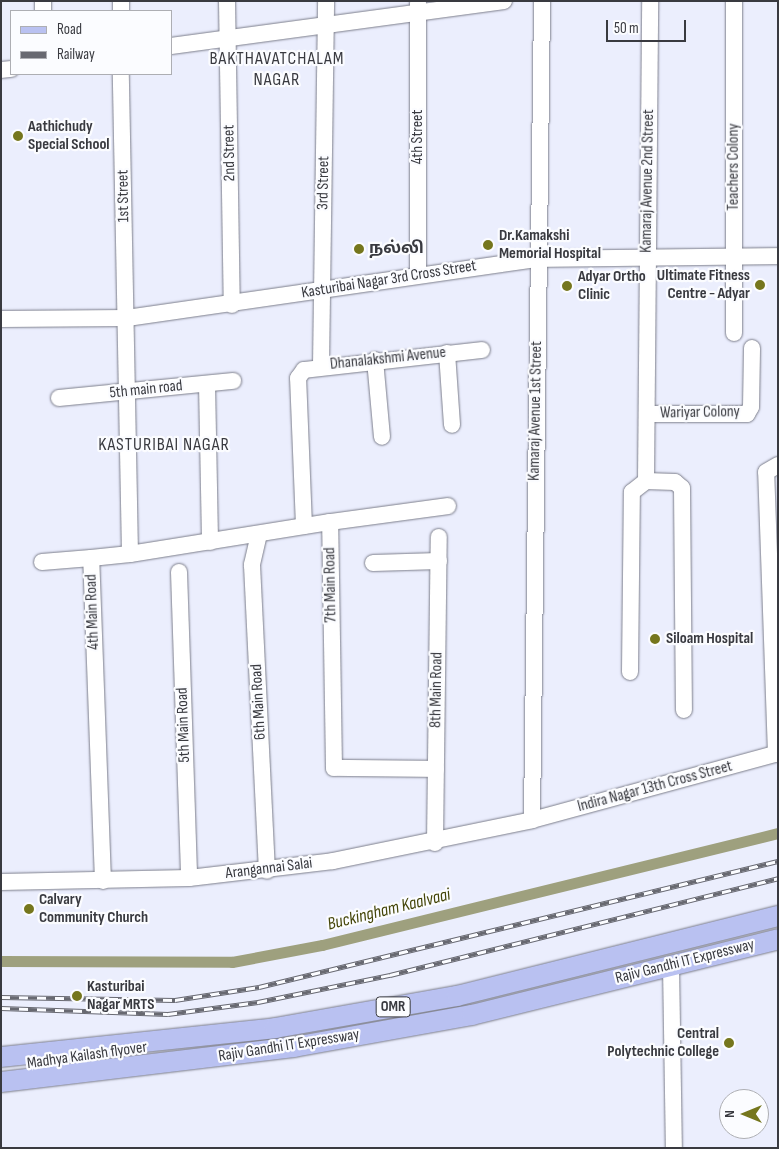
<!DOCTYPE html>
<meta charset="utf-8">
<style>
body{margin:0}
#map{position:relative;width:779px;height:1149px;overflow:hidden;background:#ebeefd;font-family:"Sofia Sans Condensed","Noto Sans Tamil",sans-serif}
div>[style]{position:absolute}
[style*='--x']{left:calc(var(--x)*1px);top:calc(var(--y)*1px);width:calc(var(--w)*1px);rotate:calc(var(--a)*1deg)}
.canal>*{height:11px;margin:-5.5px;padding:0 5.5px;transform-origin:5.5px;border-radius:5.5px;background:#9ea07e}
.roads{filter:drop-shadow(0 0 1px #7c7e8b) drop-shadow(0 0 1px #7c7e8b)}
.minor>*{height:16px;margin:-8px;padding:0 8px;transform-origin:8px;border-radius:8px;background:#fff}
.major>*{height:20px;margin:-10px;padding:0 10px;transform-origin:10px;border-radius:10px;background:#b9c1f1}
.rail>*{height:5px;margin-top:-2.5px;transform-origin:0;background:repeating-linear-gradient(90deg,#fbfcff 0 9px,#686971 0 18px);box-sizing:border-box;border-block:1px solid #686971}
.dots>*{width:14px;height:14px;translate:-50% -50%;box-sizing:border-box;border:2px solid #fbfcff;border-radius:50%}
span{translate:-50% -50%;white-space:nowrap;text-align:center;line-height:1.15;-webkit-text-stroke:4.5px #fbfcff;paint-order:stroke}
.shield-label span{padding:1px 4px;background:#fbfcff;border:1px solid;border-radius:4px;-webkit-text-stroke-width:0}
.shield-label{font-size:15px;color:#393a40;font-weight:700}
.poi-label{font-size:16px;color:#393a40;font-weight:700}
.left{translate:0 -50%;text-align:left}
.right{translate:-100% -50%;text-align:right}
.street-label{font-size:16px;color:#393a40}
.neighbourhood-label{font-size:18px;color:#393a40;letter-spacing:1px}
.water-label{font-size:18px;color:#45460a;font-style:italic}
.frame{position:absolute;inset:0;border:2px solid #393a40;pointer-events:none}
.legend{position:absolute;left:10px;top:10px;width:162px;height:65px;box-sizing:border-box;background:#fbfcff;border:1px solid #adaeb3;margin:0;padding:6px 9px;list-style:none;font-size:15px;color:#393a40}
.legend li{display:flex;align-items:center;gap:10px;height:25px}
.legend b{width:25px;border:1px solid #adaeb3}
.north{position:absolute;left:719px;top:1089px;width:50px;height:50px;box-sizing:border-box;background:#fbfcff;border:1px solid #adaeb3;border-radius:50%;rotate:270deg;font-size:14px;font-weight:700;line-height:20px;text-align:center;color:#393a40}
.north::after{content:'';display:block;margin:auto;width:18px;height:22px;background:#75761d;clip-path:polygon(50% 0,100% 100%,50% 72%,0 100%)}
.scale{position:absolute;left:606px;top:20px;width:80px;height:22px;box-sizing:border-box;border:2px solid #393a40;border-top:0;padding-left:6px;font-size:15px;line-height:18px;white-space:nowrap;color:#393a40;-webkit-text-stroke:4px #fbfcff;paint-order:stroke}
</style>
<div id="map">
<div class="canal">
<div style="--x:1;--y:961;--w:231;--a:0.2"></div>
<div style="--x:232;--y:962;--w:92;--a:-10.7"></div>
<div style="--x:322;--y:945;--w:470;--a:-13.8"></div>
</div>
<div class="roads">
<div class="minor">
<div style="--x:227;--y:1;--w:304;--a:89.1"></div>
<div style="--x:734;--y:1;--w:332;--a:90"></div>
<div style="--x:418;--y:3;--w:270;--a:90"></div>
<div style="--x:43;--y:11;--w:10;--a:-90"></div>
<div style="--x:121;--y:11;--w:10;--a:-90"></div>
<div style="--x:171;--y:46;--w:336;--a:-7.7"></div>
<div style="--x:1;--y:70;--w:10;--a:-6"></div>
<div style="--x:1;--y:319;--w:126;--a:-0.5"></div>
<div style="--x:127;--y:318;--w:415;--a:-8.2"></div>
<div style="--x:538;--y:259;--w:240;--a:-0.7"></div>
<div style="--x:447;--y:353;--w:72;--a:86"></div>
<div style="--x:375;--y:360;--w:77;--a:84.8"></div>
<div style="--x:321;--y:366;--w:365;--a:-89.2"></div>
<div style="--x:207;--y:384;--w:158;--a:88.9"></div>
<div style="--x:59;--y:398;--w:175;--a:-5.6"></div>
<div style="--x:647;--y:414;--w:100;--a:0"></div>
<div style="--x:747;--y:414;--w:8;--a:-60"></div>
<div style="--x:751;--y:407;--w:59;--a:-89"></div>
<div style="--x:646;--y:481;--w:480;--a:-89.5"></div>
<div style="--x:304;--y:526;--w:148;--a:-92.3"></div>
<div style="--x:298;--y:378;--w:10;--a:-53"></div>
<div style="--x:304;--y:370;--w:179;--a:-6.4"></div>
<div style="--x:259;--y:534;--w:32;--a:103"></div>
<div style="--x:252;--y:565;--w:306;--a:87.2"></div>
<div style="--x:130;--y:554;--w:203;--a:-9.1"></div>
<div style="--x:42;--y:562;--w:49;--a:-4.7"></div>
<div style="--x:373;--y:563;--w:66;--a:-1.7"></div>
<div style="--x:179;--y:572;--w:306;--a:88.1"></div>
<div style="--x:630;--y:672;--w:180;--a:-89.4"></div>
<div style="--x:632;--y:492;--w:18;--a:-38"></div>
<div style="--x:646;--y:481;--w:29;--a:2"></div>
<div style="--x:675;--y:482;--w:9;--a:41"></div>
<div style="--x:682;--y:488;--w:222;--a:89.5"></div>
<div style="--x:776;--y:754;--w:282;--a:-92"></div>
<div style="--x:766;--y:472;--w:14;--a:-30"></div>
<div style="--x:436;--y:769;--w:102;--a:-179.4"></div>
<div style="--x:334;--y:768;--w:246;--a:-90.9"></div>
<div style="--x:330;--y:522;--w:119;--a:-7.7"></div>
<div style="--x:532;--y:820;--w:819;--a:-89.3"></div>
<div style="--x:435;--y:843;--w:306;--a:-89.3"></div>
<div style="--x:103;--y:881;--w:323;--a:-92.1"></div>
<div style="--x:91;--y:558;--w:39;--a:-6"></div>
<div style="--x:130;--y:554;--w:480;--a:-91.1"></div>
<div style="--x:1;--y:882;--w:188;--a:-1.2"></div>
<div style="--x:189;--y:878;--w:145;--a:-6.7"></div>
<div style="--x:333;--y:861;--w:203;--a:-11.6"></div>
<div style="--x:532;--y:820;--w:255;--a:-15.2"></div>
<div style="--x:671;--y:965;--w:183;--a:89.1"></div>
</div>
<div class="major">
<div style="--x:1;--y:1057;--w:276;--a:-6"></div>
<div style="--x:275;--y:1028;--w:185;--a:-10"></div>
<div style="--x:457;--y:996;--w:331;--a:-14"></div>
<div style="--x:1;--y:1082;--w:295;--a:-6.8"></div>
<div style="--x:294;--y:1047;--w:181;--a:-10.2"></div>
<div style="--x:472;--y:1015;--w:315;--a:-13.9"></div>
</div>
</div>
<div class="rail">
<div style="--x:1;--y:997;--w:174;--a:1"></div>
<div style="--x:175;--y:1000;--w:85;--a:-8.8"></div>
<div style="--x:259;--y:987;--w:534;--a:-13.65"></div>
<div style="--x:1;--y:1008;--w:167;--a:2.1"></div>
<div style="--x:168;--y:1014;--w:91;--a:-7.6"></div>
<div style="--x:258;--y:1002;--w:135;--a:-11.6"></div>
<div style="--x:390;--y:975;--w:400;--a:-14"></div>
</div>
<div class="dots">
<div style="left:18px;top:136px;background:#75761d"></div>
<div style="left:488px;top:245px;background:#75761d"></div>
<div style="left:359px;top:249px;background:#75761d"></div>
<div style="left:760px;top:285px;background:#75761d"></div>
<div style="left:567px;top:286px;background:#75761d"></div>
<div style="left:655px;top:639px;background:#75761d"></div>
<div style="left:29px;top:909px;background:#75761d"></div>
<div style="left:77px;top:996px;background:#75761d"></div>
<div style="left:729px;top:1043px;background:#75761d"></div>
</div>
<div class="shield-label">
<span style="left:393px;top:1007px">OMR</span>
</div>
<div class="poi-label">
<span class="left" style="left:28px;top:136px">Aathichudy<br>Special School</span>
<span class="left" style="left:499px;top:245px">Dr.Kamakshi<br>Memorial Hospital</span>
<span class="left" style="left:369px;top:249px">நல்லி</span>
<span class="right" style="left:750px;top:285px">Ultimate Fitness<br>Centre - Adyar</span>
<span class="left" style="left:578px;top:286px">Adyar Ortho<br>Clinic</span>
<span class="left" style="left:666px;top:639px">Siloam Hospital</span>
<span class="left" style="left:39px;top:909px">Calvary<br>Community Church</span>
<span class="left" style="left:87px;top:996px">Kasturibai<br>Nagar MRTS</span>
<span class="right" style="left:719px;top:1043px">Central<br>Polytechnic College</span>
</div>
<div class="street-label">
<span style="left:418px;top:137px;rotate:-90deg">4th Street</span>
<span style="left:230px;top:153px;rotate:-91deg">2nd Street</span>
<span style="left:734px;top:167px;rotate:-90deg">Teachers Colony</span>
<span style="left:648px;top:181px;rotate:-89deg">Kamaraj Avenue 2nd Street</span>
<span style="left:324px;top:183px;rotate:-89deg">3rd Street</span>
<span style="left:124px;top:196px;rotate:-91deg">1st Street</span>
<span style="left:389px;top:280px;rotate:-9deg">Kasturibai Nagar 3rd Cross Street</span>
<span style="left:388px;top:359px;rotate:-6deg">Dhanalakshmi Avenue</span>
<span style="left:146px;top:390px;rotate:-6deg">5th main road</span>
<span style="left:536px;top:411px;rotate:-89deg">Kamaraj Avenue 1st Street</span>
<span style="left:700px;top:413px;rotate:-1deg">Wariyar Colony</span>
<span style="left:331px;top:585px;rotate:-91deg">7th Main Road</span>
<span style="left:93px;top:612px;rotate:-92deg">4th Main Road</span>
<span style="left:437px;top:690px;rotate:-89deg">8th Main Road</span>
<span style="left:259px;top:702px;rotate:-93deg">6th Main Road</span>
<span style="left:184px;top:725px;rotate:-92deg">5th Main Road</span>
<span style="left:655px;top:787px;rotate:-15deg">Indira Nagar 13th Cross Street</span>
<span style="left:269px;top:869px;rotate:-7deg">Arangannai Salai</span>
<span style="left:685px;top:962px;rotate:-14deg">Rajiv Gandhi IT Expressway</span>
<span style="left:289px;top:1046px;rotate:-9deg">Rajiv Gandhi IT Expressway</span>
<span style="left:87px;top:1056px;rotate:-8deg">Madhya Kailash flyover</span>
</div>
<div class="neighbourhood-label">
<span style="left:277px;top:70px">BAKTHAVATCHALAM<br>NAGAR</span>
<span style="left:164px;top:445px">KASTURIBAI NAGAR</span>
</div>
<div class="water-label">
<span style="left:389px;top:910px;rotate:-14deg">Buckingham Kaalvaai</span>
</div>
<div class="frame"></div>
<ul class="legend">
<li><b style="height:6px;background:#b9c1f1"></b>Road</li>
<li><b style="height:6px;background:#686971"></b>Railway</li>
</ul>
<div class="north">N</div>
<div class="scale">50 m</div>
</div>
